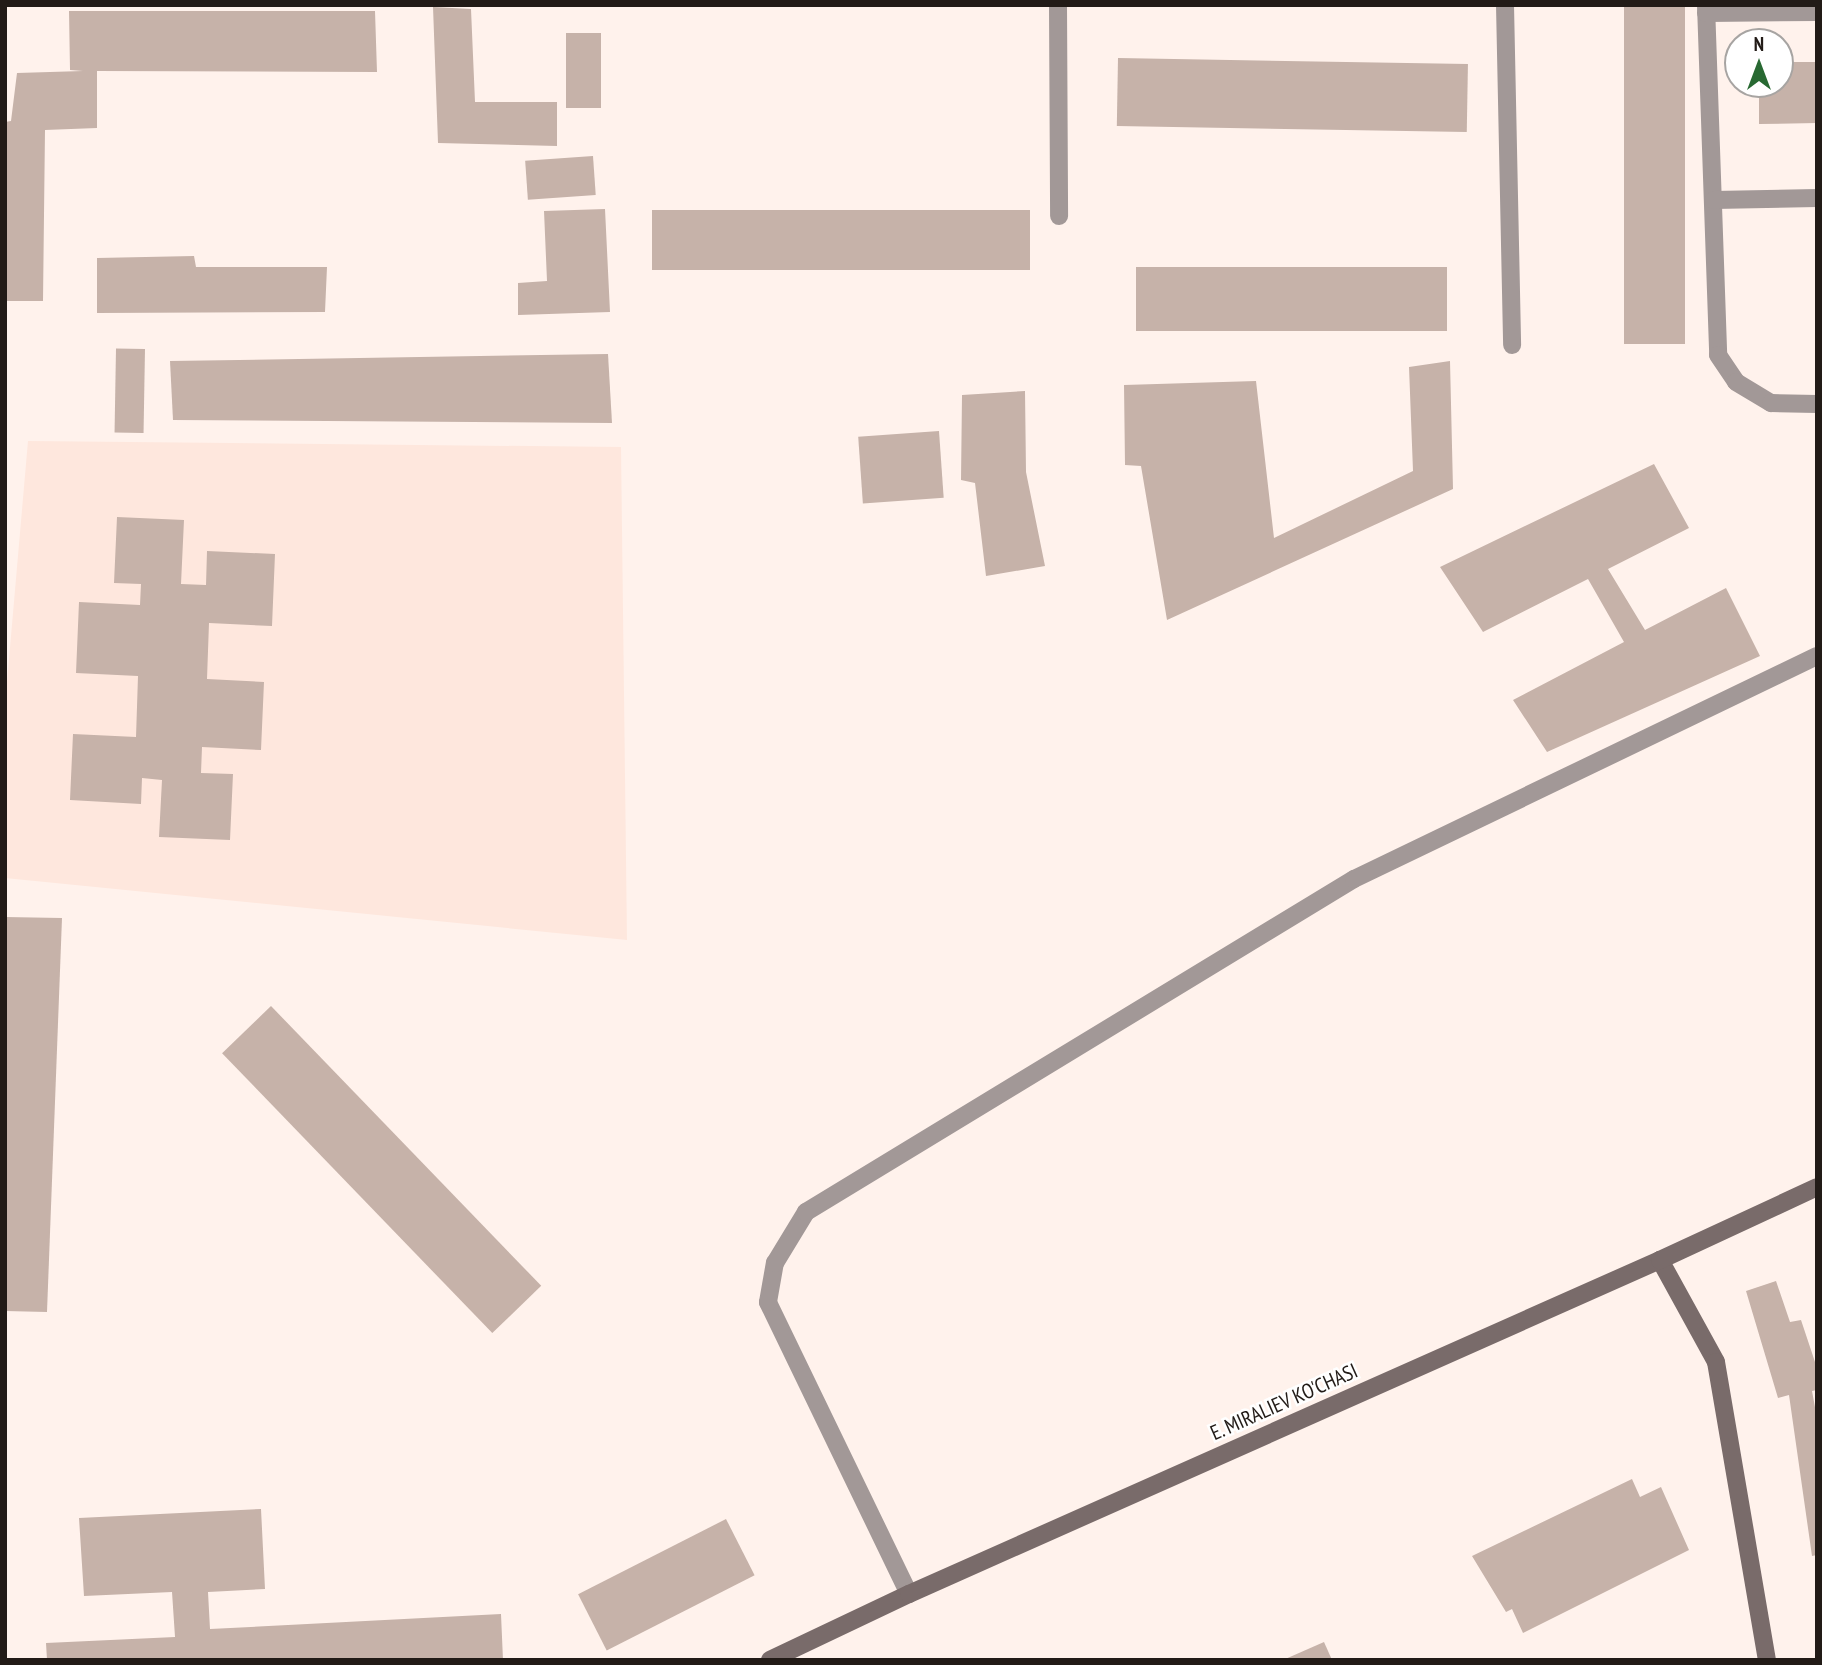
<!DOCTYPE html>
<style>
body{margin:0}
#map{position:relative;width:1822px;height:1665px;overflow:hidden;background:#fff2ec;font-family:"PT Sans Narrow",sans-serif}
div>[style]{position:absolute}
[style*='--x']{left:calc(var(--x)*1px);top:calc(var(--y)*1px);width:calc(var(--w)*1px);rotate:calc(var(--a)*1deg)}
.built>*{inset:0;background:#fee7dd}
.building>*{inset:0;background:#c6b2a9;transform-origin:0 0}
.lane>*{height:18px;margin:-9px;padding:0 9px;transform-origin:9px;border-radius:9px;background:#a29897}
.street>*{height:18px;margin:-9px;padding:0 9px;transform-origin:9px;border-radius:9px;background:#a29897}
.secondary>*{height:18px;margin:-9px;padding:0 9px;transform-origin:9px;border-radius:9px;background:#796b6a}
span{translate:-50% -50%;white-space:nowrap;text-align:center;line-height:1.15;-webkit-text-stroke:5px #fff;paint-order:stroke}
.street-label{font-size:21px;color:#221b17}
.frame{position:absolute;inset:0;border:7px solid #221b17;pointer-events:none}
.north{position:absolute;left:1724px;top:28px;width:70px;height:70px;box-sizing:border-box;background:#fff;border:2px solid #a7a4a2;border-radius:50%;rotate:0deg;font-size:19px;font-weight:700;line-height:28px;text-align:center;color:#221b17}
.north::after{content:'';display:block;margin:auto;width:24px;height:32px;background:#286932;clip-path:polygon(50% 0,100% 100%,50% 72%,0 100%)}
</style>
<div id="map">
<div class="built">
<div style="clip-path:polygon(28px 441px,621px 447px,627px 940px,5px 878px,5px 705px)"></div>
</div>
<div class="building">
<div style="left:1624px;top:5px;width:61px;height:339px"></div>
<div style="clip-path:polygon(433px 7px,471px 9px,475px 102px,557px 102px,557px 146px,438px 143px)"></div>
<div style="clip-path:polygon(69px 11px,375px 11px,377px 72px,97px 71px,97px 128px,45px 130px,43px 301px,5px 301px,5px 122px,11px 121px,17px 73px,83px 71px,70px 70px)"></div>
<div style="left:566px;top:33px;width:35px;height:75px"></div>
<div style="left:1118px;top:58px;width:350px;height:68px;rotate:1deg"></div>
<div style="clip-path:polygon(1780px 62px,1817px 62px,1817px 123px,1759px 124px,1759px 84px,1780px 84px)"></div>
<div style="left:593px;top:156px;width:39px;height:68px;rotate:86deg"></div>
<div style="clip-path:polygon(605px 209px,610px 312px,518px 315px,518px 283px,547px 281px,544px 211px)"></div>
<div style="left:1030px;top:210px;width:60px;height:378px;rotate:90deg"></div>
<div style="clip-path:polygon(194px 256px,196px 267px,327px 267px,325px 312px,97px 313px,97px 258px)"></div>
<div style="left:1136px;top:267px;width:311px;height:64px"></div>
<div style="left:145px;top:349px;width:84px;height:29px;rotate:91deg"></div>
<div style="clip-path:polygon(608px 354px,612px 423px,173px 420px,170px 361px)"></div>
<div style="clip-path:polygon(1450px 361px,1453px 489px,1167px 620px,1141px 466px,1125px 465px,1124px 385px,1256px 381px,1274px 538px,1413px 471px,1409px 367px)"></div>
<div style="clip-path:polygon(1025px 391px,1026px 472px,1045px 566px,986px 576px,975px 483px,961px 480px,962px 395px)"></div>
<div style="left:939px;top:431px;width:67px;height:81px;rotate:86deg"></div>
<div style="clip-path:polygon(1654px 464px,1689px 528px,1608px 569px,1645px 630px,1726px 588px,1760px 656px,1547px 752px,1513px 700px,1624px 642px,1588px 579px,1483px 632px,1440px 567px)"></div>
<div style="clip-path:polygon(117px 517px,184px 520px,181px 584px,206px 585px,207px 551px,275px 554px,272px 626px,209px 623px,207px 679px,264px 682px,261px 750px,202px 747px,201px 773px,233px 774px,230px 840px,159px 837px,162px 780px,142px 778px,141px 804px,70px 800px,73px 734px,136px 737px,138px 676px,76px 673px,79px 602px,140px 605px,141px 584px,114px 583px)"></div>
<div style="clip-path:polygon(5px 917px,62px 918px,47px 1312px,5px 1311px)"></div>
<div style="left:271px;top:1006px;width:389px;height:68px;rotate:46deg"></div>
<div style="clip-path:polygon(1776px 1281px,1790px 1322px,1801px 1320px,1817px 1368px,1817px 1390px,1812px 1391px,1817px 1418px,1817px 1555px,1812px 1556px,1789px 1395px,1778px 1398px,1746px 1291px)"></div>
<div style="clip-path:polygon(1632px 1479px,1640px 1497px,1661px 1487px,1689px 1550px,1523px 1633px,1512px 1609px,1506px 1612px,1472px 1556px)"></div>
<div style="clip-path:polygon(261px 1509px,265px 1589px,208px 1592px,210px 1629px,501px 1614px,503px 1660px,47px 1660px,46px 1643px,175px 1637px,172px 1592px,84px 1596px,79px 1518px)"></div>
<div style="left:726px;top:1519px;width:63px;height:166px;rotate:63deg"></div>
<div style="clip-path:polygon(1324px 1642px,1332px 1660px,1283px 1660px)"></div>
</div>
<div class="lane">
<div style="--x:1058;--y:5;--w:211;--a:89.7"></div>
<div style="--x:1505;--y:5;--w:340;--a:88.8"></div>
<div style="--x:1706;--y:5;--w:350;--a:88"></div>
<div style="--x:1718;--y:355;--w:32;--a:56"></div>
<div style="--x:1736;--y:382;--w:41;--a:31"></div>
<div style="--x:1771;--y:403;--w:46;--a:1.2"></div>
<div style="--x:1706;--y:13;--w:111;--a:-0.5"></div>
<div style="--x:1714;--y:200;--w:103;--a:-1.1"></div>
</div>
<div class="street">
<div style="--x:909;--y:1594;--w:324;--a:-115.8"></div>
<div style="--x:768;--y:1302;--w:40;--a:-80"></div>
<div style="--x:775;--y:1263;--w:60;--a:-58.7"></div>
<div style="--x:806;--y:1212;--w:641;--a:-31.29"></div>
<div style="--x:1354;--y:879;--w:514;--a:-25.72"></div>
</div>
<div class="secondary">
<div style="--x:1660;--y:1260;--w:116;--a:61.2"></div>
<div style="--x:1716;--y:1362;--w:302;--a:80.3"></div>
<div style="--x:770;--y:1660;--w:154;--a:-25.4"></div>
<div style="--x:909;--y:1594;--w:822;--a:-23.98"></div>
<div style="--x:1660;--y:1260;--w:173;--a:-24.9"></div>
</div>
<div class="street-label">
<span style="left:1284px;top:1402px;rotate:-24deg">E. MIRALIEV KO'CHASI</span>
</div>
<div class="frame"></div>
<div class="north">N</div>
</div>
